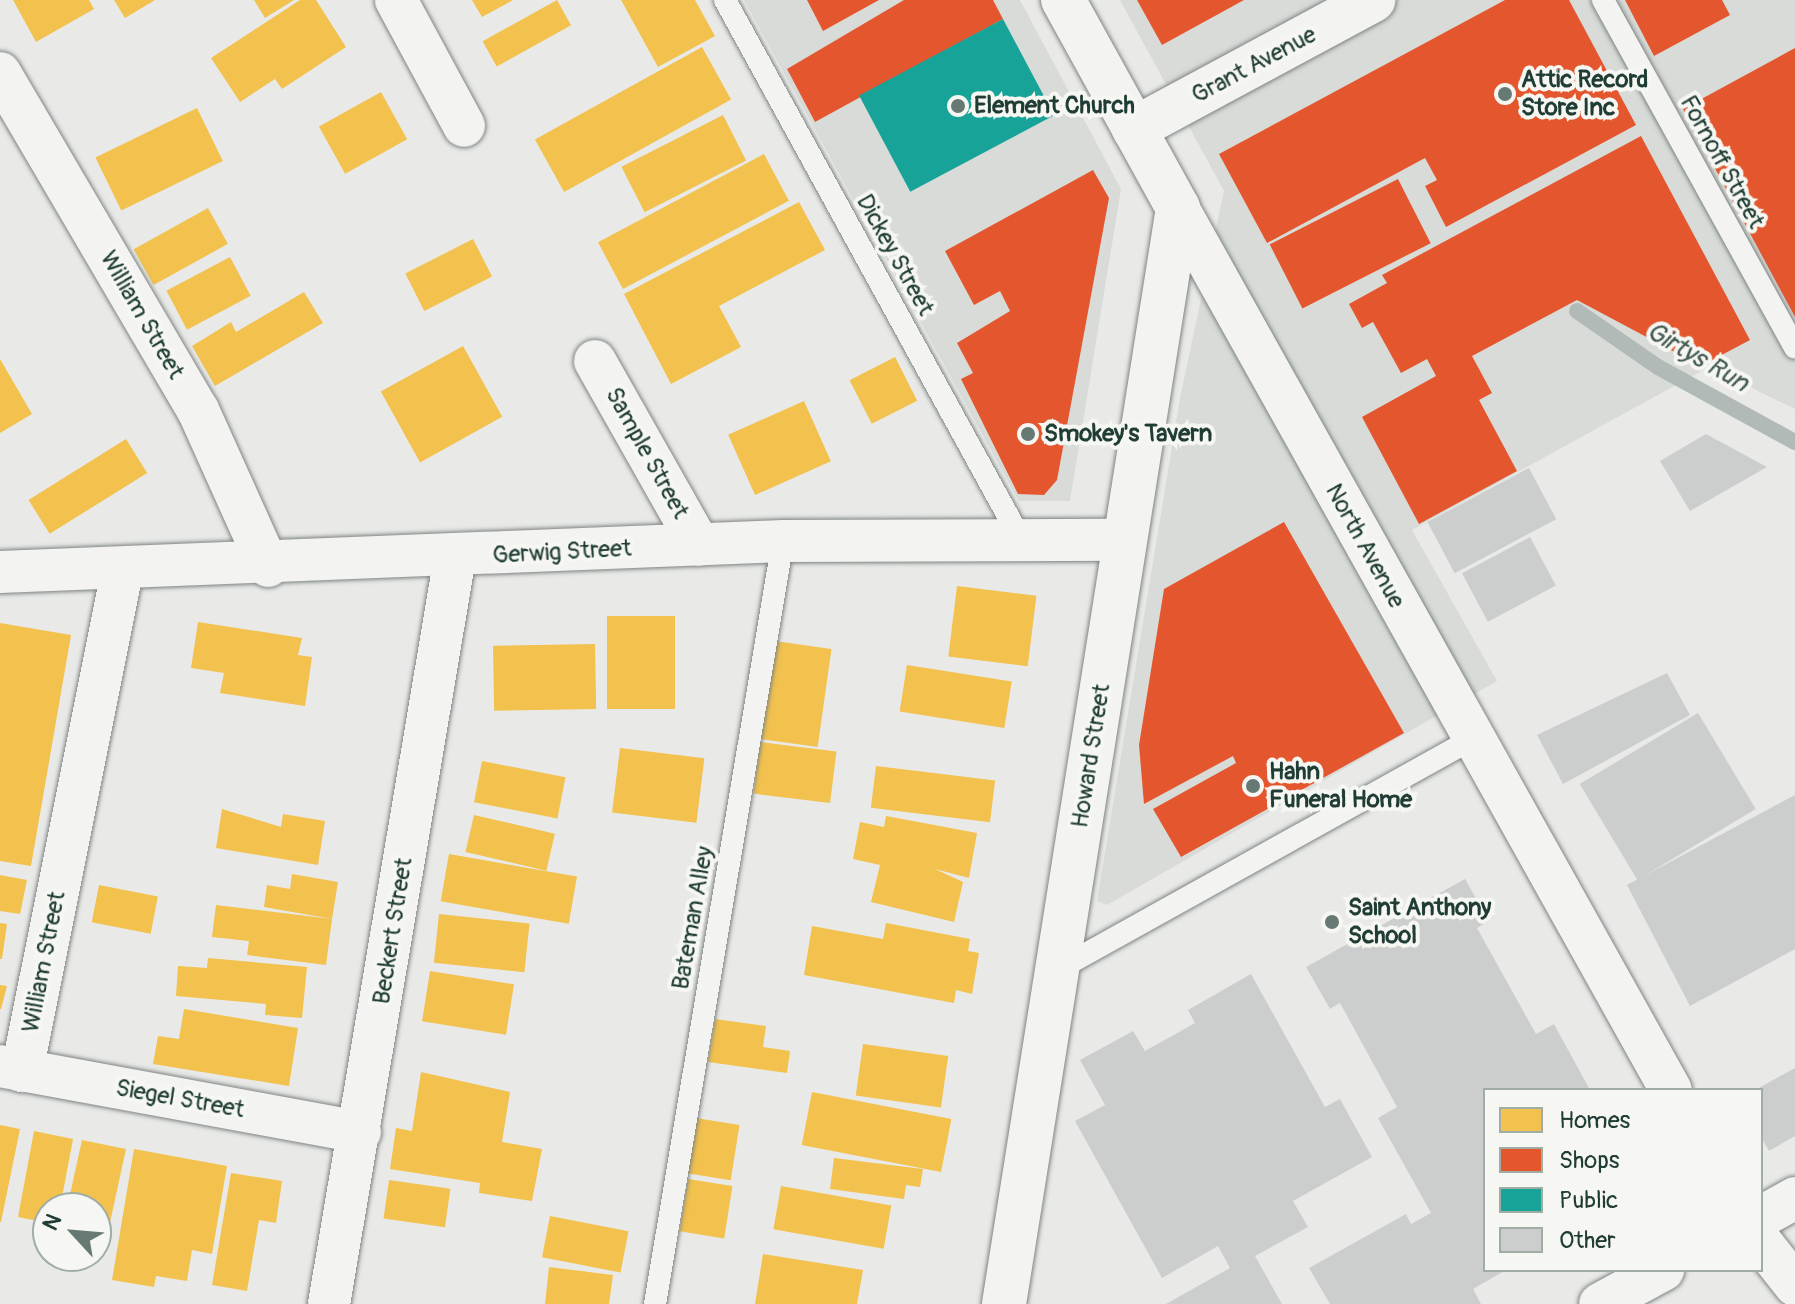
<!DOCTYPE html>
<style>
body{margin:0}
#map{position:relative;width:1795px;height:1304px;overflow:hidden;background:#e9eae8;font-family:Pangolin,sans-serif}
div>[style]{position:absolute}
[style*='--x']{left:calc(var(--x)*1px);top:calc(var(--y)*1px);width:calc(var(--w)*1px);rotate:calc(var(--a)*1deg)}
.built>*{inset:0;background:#d8dbd8}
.homes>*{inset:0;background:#f2c14e;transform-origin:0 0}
.shops>*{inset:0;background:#e4572e;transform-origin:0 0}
.public>*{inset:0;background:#17a398;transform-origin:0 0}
.stream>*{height:16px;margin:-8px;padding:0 8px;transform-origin:8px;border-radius:8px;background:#b1bab6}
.building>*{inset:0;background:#cbcecc;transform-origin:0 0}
.roads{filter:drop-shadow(0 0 2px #7f8583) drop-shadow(0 0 2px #7f8583)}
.service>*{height:22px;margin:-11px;padding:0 11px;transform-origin:11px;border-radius:11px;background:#f3f3f1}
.minor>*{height:42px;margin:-21px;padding:0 21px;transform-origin:21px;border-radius:21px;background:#f3f3f1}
.tertiary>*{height:44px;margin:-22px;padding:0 22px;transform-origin:22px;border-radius:22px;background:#f3f3f1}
.dots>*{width:22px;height:22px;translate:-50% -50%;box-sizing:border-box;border:4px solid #f6f6f2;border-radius:50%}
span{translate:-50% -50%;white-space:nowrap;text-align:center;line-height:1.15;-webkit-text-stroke:8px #f6f6f2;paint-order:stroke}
.street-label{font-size:24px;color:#1f3d34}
.poi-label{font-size:24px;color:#1f3d34;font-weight:700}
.left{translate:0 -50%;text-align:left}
.water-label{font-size:26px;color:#445c54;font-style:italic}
.legend{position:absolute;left:1483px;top:1088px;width:280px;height:184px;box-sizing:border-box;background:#f6f6f2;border:2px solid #a0aca6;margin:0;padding:10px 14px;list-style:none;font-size:24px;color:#1f3d34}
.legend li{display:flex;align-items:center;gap:16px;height:40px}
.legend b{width:40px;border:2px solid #a0aca6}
.north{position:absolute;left:32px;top:1192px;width:80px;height:80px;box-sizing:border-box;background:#f6f6f2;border:2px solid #a0aca6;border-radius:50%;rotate:296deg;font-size:22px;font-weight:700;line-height:32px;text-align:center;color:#1f3d34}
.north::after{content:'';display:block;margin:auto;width:28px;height:36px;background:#667a73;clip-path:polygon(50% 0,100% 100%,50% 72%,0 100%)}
</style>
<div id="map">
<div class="built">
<div style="clip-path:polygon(744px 0,1020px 0,1121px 189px,1070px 501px,1019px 501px)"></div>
<div style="clip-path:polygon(1120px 0,1795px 0,1795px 409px,1709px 367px,1412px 530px,1497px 681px,1107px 905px,1097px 901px,1180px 398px,1224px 191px)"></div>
</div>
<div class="homes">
<div style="clip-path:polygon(13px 0,89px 0,94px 9px,36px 42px)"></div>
<div style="clip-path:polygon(114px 0,155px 0,125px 18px)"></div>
<div style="clip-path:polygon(254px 0,294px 0,265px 18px)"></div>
<div style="clip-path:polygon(300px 0,316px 0,346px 47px,282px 89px,275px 79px,240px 102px,211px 58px)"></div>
<div style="clip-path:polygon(472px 0,513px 0,482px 17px)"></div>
<div style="left:557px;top:0;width:29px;height:85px;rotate:61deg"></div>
<div style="clip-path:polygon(621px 0,695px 0,715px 36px,658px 67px)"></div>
<div style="left:702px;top:47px;width:60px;height:191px;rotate:61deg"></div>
<div style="left:381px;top:92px;width:54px;height:71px;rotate:61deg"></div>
<div style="left:197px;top:108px;width:59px;height:113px;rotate:64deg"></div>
<div style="left:723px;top:115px;width:51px;height:114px;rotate:63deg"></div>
<div style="left:764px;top:154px;width:53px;height:188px;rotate:62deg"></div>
<div style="clip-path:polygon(799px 202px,825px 250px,719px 306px,741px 347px,671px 384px,624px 294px)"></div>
<div style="left:208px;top:208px;width:41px;height:85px;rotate:61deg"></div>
<div style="left:473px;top:239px;width:42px;height:76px;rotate:63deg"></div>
<div style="left:230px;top:257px;width:44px;height:72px;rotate:62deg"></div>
<div style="clip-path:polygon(304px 292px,323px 323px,215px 386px,192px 346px,231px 322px,236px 332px)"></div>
<div style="left:463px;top:346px;width:81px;height:94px;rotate:61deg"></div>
<div style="left:895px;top:357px;width:49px;height:51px;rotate:63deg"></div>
<div style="clip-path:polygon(0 359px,32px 414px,0 433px)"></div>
<div style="left:804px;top:401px;width:66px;height:83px;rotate:66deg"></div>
<div style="left:126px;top:439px;width:40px;height:115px;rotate:58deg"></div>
<div style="left:957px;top:586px;width:80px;height:71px;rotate:7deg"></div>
<div style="left:607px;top:616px;width:68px;height:93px"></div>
<div style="clip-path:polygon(198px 622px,302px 638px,298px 655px,312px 657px,305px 706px,220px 693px,224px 673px,191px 668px)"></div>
<div style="clip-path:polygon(0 623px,71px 635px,31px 866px,0 861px)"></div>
<div style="left:775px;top:641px;width:57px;height:99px;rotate:8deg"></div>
<div style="left:595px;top:644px;width:65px;height:102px;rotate:89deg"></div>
<div style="left:907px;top:665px;width:106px;height:47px;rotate:9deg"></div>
<div style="left:760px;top:742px;width:77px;height:52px;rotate:7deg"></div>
<div style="left:620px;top:748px;width:85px;height:65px;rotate:7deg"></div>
<div style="left:482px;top:761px;width:85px;height:42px;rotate:11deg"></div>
<div style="left:876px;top:766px;width:120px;height:42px;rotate:7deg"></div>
<div style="clip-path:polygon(222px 809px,281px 827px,283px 814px,325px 821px,318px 865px,216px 848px)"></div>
<div style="left:474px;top:815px;width:83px;height:38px;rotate:13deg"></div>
<div style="clip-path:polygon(886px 816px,977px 833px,969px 878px,935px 869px,963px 882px,954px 922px,871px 902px,880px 865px,853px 859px,860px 822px,884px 827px)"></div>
<div style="left:449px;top:854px;width:130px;height:48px;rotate:10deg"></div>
<div style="clip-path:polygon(292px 874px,338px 882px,332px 919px,264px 907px,267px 885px,290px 889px)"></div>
<div style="clip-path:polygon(0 875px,27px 880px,20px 914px,0 911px)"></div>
<div style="left:99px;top:885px;width:60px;height:38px;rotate:11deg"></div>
<div style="clip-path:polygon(216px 905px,332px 919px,326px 965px,247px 955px,249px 941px,212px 937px)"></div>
<div style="left:439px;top:914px;width:91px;height:49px;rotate:6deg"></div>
<div style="clip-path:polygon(0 923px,7px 924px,2px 959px,0 959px)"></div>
<div style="clip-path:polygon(886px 923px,970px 939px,968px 951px,979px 953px,972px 994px,956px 990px,954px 1003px,804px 975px,812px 926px,883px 939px)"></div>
<div style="clip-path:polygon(208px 958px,307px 967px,302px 1018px,265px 1015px,266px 1004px,176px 996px,178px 966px,207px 968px)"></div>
<div style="left:430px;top:971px;width:85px;height:51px;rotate:9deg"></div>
<div style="clip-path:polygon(0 985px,7px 986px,1px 1009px,0 1009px)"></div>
<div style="clip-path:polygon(184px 1009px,298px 1028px,289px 1086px,153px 1064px,158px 1036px,179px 1039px)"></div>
<div style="clip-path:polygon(715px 1019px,766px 1026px,763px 1047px,790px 1051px,787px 1073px,708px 1062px)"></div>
<div style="left:863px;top:1044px;width:86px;height:52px;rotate:8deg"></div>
<div style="clip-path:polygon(421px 1072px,510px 1092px,502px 1142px,542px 1149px,532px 1201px,479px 1193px,480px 1183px,390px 1169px,396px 1128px,412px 1131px)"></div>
<div style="left:812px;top:1092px;width:142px;height:54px;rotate:11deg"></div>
<div style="left:696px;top:1118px;width:44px;height:56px;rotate:9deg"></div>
<div style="clip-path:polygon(0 1125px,20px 1129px,1px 1222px,0 1222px)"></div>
<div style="clip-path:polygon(34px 1131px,73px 1139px,60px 1208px,48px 1208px,48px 1223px,18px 1217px)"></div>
<div style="clip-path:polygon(82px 1140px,126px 1149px,104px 1250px,96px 1248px,96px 1208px,67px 1208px)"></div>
<div style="clip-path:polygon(134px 1149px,227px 1166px,212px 1254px,192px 1250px,187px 1281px,156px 1276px,154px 1287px,112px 1280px)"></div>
<div style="clip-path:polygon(834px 1158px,923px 1169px,920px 1187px,906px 1185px,904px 1199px,830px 1189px)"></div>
<div style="clip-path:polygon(231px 1173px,282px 1181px,276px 1223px,259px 1220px,247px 1291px,212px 1285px)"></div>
<div style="left:688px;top:1179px;width:45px;height:53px;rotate:9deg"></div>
<div style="left:389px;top:1180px;width:62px;height:39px;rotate:8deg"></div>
<div style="left:781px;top:1186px;width:112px;height:44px;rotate:10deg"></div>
<div style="left:550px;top:1216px;width:80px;height:42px;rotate:11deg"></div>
<div style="clip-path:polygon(763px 1254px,863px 1270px,857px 1304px,755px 1304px)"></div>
<div style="clip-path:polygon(549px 1267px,613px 1275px,609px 1304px,545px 1304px)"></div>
</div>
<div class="shops">
<div style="clip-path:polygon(807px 0,879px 0,823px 31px)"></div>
<div style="clip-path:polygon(904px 0,993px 0,1003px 19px,815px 122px,787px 69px)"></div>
<div style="clip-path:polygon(1137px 0,1244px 0,1162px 45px)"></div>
<div style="clip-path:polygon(1505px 0,1569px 0,1636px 125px,1446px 227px,1425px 186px,1437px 180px,1425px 158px,1267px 243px,1219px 154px)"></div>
<div style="clip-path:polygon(1625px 0,1722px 0,1730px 15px,1654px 56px)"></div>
<div style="clip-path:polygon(1795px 48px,1795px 317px,1683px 109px)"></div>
<div style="clip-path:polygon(1641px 136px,1750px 340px,1701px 366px,1577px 300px,1472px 356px,1492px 393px,1479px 400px,1517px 471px,1419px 524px,1362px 417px,1436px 376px,1427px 359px,1401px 373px,1373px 322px,1362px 328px,1349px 304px,1387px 283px,1382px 275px)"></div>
<div style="clip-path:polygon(1093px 170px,1109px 198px,1057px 480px,1044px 495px,1018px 494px,961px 379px,973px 373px,957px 343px,1010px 311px,1000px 291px,974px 305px,945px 251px)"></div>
<div style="left:1398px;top:179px;width:72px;height:144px;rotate:63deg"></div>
<div style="clip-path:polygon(1284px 522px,1404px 733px,1181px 857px,1153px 809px,1236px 763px,1233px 756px,1144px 804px,1139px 745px,1164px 589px)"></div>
</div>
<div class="public">
<div style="left:1003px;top:19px;width:109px;height:163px;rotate:62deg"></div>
</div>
<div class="stream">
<div style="--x:1577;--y:311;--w:98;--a:34.7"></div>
<div style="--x:1658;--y:367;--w:156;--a:28.7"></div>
</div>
<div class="building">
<div style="clip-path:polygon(1706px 434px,1767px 467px,1690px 511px,1660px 461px)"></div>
<div style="left:1529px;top:468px;width:58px;height:115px;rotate:62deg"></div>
<div style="left:1530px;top:537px;width:55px;height:77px;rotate:62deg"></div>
<div style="clip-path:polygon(1667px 673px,1690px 715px,1563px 784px,1537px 735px)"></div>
<div style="left:1698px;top:713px;width:112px;height:138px;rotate:59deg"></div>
<div style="clip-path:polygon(1795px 795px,1795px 949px,1690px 1006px,1627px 885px)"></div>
<div style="clip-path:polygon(1465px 879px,1489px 921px,1477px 928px,1536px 1034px,1554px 1024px,1590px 1090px,1485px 1090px,1485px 1270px,1506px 1270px,1473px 1289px,1481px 1304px,1330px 1304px,1309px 1268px,1406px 1214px,1411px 1224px,1431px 1213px,1378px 1118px,1397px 1107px,1340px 1003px,1330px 1009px,1306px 967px)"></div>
<div style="clip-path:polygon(1251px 974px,1325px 1107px,1340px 1099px,1372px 1157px,1293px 1201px,1308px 1227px,1255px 1256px,1282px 1304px,1166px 1304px,1230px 1268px,1218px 1246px,1162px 1278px,1075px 1121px,1105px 1105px,1080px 1060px,1133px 1031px,1145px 1051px,1195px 1023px,1188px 1010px)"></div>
<div style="clip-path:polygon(1795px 1068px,1795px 1136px,1769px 1151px,1761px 1137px,1761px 1090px,1755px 1090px)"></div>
</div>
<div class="roads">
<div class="service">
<div style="--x:725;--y:0;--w:611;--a:61.25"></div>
<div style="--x:1603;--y:0;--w:397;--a:61.1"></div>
<div style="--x:1057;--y:970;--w:477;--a:-29.1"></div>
<div style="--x:655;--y:1304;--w:774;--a:-80.48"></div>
</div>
<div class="minor">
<div style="--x:396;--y:0;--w:143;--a:61.6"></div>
<div style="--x:0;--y:73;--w:391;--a:59.6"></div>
<div style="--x:198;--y:410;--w:171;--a:65.8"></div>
<div style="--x:1178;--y:208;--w:1010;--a:60.8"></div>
<div style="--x:595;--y:361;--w:211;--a:60.5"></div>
<div style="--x:0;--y:572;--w:784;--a:-2.27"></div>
<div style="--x:783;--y:541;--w:342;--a:-0.2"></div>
<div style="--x:0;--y:1066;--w:366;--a:10.4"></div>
<div style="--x:22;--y:1071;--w:509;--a:-78.67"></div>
<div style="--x:1761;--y:1217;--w:39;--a:-29"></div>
<div style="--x:1761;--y:1242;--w:55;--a:51.7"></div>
<div style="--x:329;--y:1304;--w:758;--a:-80.43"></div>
<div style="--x:1600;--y:1304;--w:72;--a:-28.4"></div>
</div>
<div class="tertiary">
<div style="--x:1134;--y:129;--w:272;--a:-28.3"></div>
<div style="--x:1004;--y:1304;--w:1110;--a:-80.98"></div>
<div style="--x:1178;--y:208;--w:238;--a:-118.9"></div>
</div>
</div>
<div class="dots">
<div style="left:1505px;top:94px;background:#667a73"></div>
<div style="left:958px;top:106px;background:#667a73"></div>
<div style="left:1028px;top:434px;background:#667a73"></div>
<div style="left:1253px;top:786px;background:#667a73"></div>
<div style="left:1332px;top:922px;background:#667a73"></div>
</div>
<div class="street-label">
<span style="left:1254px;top:65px;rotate:-28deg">Grant Avenue</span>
<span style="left:1722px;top:162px;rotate:61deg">Fornoff Street</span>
<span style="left:895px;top:255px;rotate:61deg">Dickey Street</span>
<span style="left:142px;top:315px;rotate:60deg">William Street</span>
<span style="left:647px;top:453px;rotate:61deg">Sample Street</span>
<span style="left:1365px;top:546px;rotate:61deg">North Avenue</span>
<span style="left:562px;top:552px;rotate:-3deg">Gerwig Street</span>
<span style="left:1091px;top:756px;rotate:-81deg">Howard Street</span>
<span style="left:693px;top:918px;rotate:-80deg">Bateman Alley</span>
<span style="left:393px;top:931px;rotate:-81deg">Beckert Street</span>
<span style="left:44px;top:962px;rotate:-79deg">William Street</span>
<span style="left:180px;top:1099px;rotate:10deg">Siegel Street</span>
</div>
<div class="poi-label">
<span class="left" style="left:1521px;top:94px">Attic Record<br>Store Inc</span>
<span class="left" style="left:974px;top:106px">Element Church</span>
<span class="left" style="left:1044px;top:434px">Smokey's Tavern</span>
<span class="left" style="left:1269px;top:786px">Hahn<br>Funeral Home</span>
<span class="left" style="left:1348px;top:922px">Saint Anthony<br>School</span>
</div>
<div class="water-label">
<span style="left:1697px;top:358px;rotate:30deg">Girtys Run</span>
</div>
<ul class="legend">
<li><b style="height:22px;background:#f2c14e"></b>Homes</li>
<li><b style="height:22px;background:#e4572e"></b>Shops</li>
<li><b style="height:22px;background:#17a398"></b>Public</li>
<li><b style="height:22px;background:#cbcecc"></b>Other</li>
</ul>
<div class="north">N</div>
</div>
